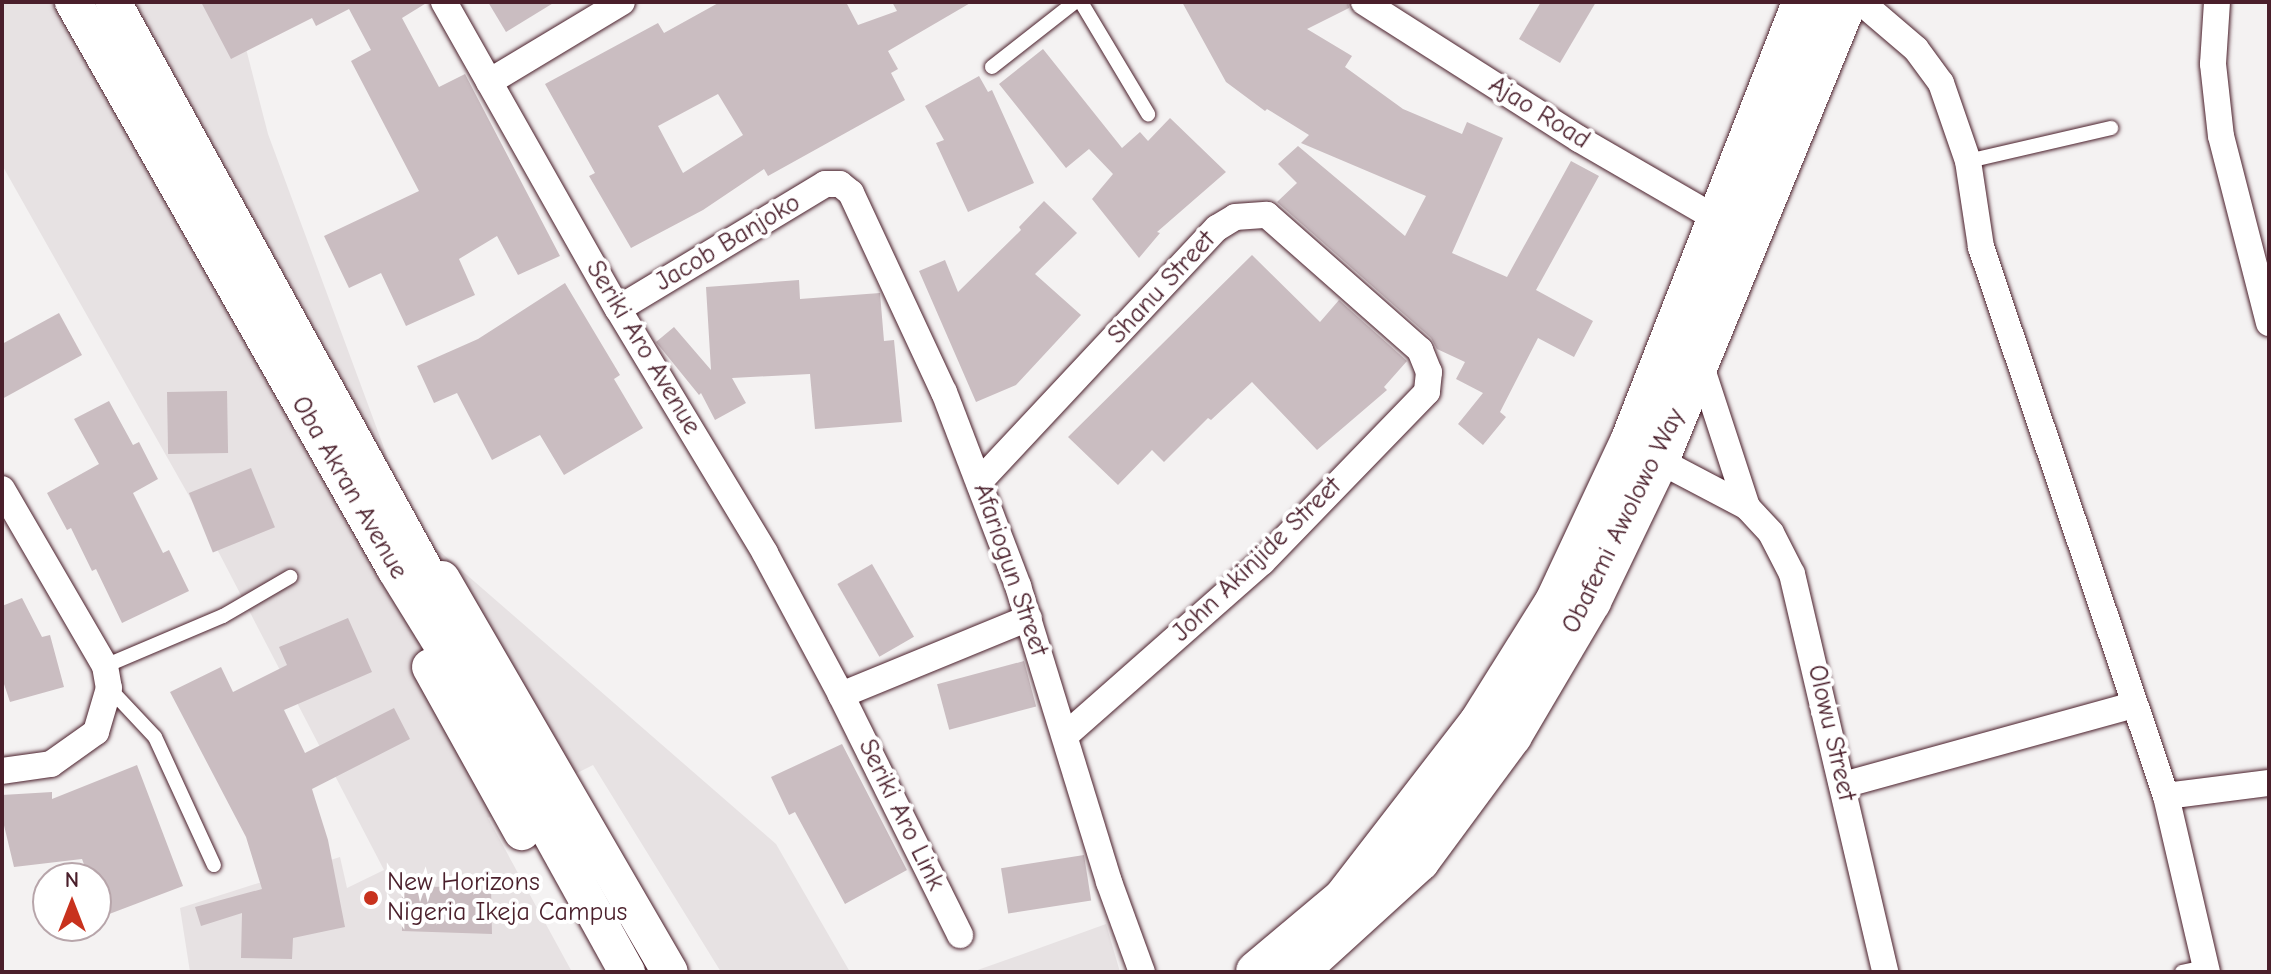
<!DOCTYPE html>
<style>
body{margin:0}
#map{position:relative;width:2271px;height:974px;overflow:hidden;background:#f4f2f2;font-family:"Comic Neue",sans-serif}
div>[style]{position:absolute}
[style*='--x']{left:calc(var(--x)*1px);top:calc(var(--y)*1px);width:calc(var(--w)*1px);rotate:calc(var(--a)*1deg)}
.built>*{inset:0;background:#e7e2e3}
.building>*{inset:0;background:#cabdc1;transform-origin:0 0}
.roads{filter:drop-shadow(0 0 2px #4a1f2b) drop-shadow(0 0 2px #4a1f2b)}
.lane>*{height:14px;margin:-7px;padding:0 7px;transform-origin:7px;border-radius:7px;background:#fff}
.street>*{height:26px;margin:-13px;padding:0 13px;transform-origin:13px;border-radius:13px;background:#fff}
.secondary>*{height:36px;margin:-18px;padding:0 18px;transform-origin:18px;border-radius:18px;background:#fff}
.primary>*{height:42px;margin:-21px;padding:0 21px;transform-origin:21px;border-radius:21px;background:#fff}
.dots>*{width:22px;height:22px;translate:-50% -50%;box-sizing:border-box;border:4px solid #fff;border-radius:50%}
span{translate:-50% -50%;white-space:nowrap;text-align:center;line-height:1.15;-webkit-text-stroke:8px #fff;paint-order:stroke}
.street-label{font-size:26px;color:#4a1f2b}
.poi-label{font-size:26px;color:#4a1f2b}
.left{translate:0 -50%;text-align:left}
.frame{position:absolute;inset:0;border:4px solid #4a1f2b;pointer-events:none}
.north{position:absolute;left:32px;top:862px;width:80px;height:80px;box-sizing:border-box;background:#fff;border:2px solid #b7a5aa;border-radius:50%;rotate:0deg;font-size:22px;font-weight:700;line-height:32px;text-align:center;color:#4a1f2b}
.north::after{content:'';display:block;margin:auto;width:28px;height:36px;background:#c8321e;clip-path:polygon(50% 0,100% 100%,50% 72%,0 100%)}
</style>
<div id="map">
<div class="built">
<div style="clip-path:polygon(2px 2px,234px 2px,268px 134px,414px 529px,776px 844px,850px 972px,721px 972px,593px 765px,488px 818px,572px 972px,190px 972px,180px 908px,340px 857px,347px 888px,384px 870px,193px 503px,2px 165px)"></div>
<div style="clip-path:polygon(1106px 924px,1120px 972px,972px 972px,1023px 954px)"></div>
</div>
<div class="building">
<div style="clip-path:polygon(201px 2px,428px 2px,402px 18px,439px 87px,465px 74px,560px 256px,518px 275px,497px 236px,459px 259px,475px 295px,406px 326px,381px 273px,349px 288px,324px 236px,419px 191px,351px 61px,371px 50px,349px 9px,316px 26px,312px 18px,231px 59px)"></div>
<div style="clip-path:polygon(488px 2px,555px 2px,506px 32px)"></div>
<div style="clip-path:polygon(evenodd,720px 2px,846px 2px,858px 25px,897px 11px,892px 2px,972px 2px,888px 51px,898px 69px,891px 73px,905px 100px,768px 176px,764px 169px,703px 210px,631px 248px,589px 176px,595px 173px,545px 84px,658px 23px,664px 33px,720px 2px,718px 94px,743px 135px,683px 173px,658px 126px,718px 94px)"></div>
<div style="clip-path:polygon(1182px 2px,1348px 2px,1349px 8px,1307px 29px,1352px 56px,1345px 67px,1403px 109px,1462px 134px,1467px 122px,1503px 138px,1452px 253px,1507px 277px,1571px 161px,1599px 176px,1536px 290px,1593px 321px,1574px 357px,1538px 338px,1500px 412px,1506px 417px,1483px 445px,1458px 424px,1483px 393px,1456px 379px,1465px 362px,1437px 349px,1431px 338px,1277px 202px,1297px 183px,1278px 164px,1298px 146px,1405px 236px,1426px 196px,1301px 143px,1309px 135px,1267px 109px,1265px 111px,1226px 82px)"></div>
<div style="clip-path:polygon(1541px 2px,1596px 2px,1560px 63px,1519px 39px)"></div>
<div style="clip-path:polygon(1043px 49px,1122px 148px,1140px 132px,1148px 141px,1170px 118px,1226px 172px,1157px 232px,1160px 233px,1139px 258px,1092px 199px,1113px 174px,1089px 149px,1066px 168px,999px 84px)"></div>
<div style="clip-path:polygon(979px 76px,988px 92px,992px 90px,1034px 183px,968px 212px,936px 143px,944px 140px,925px 106px)"></div>
<div style="clip-path:polygon(1044px 201px,1077px 233px,1035px 274px,1081px 315px,1016px 385px,976px 402px,919px 271px,945px 260px,958px 292px,1021px 230px,1019px 227px)"></div>
<div style="clip-path:polygon(1252px 255px,1320px 322px,1339px 300px,1407px 361px,1384px 387px,1387px 390px,1317px 450px,1252px 382px,1211px 420px,1208px 418px,1164px 462px,1152px 450px,1118px 485px,1068px 437px)"></div>
<div style="clip-path:polygon(799px 280px,800px 299px,880px 293px,884px 341px,894px 340px,902px 422px,815px 429px,810px 374px,732px 378px,746px 403px,715px 420px,701px 393px,699px 395px,656px 342px,674px 327px,711px 370px,706px 287px)"></div>
<div style="clip-path:polygon(565px 283px,620px 375px,614px 379px,643px 428px,564px 475px,540px 435px,492px 460px,457px 393px,434px 403px,417px 366px,478px 339px)"></div>
<div style="clip-path:polygon(59px 313px,82px 355px,2px 399px,2px 344px)"></div>
<div style="left:227px;top:391px;width:62px;height:60px;rotate:89deg"></div>
<div style="clip-path:polygon(109px 401px,133px 445px,139px 442px,158px 479px,133px 493px,163px 553px,169px 550px,189px 591px,122px 623px,96px 569px,92px 571px,71px 528px,67px 530px,47px 493px,99px 464px,74px 419px)"></div>
<div style="left:251px;top:468px;width:64px;height:67px;rotate:68deg"></div>
<div style="left:872px;top:564px;width:84px;height:40px;rotate:60deg"></div>
<div style="clip-path:polygon(22px 598px,42px 637px,50px 635px,64px 687px,10px 702px,2px 678px,2px 606px)"></div>
<div style="clip-path:polygon(348px 618px,372px 672px,284px 710px,305px 753px,394px 708px,410px 739px,312px 789px,328px 840px,345px 927px,293px 938px,292px 959px,241px 958px,242px 913px,201px 926px,195px 907px,262px 889px,246px 837px,170px 692px,221px 667px,233px 692px,287px 665px,279px 647px)"></div>
<div style="left:1024px;top:661px;width:47px;height:90px;rotate:75deg"></div>
<div style="clip-path:polygon(842px 744px,907px 870px,845px 904px,795px 812px,789px 815px,771px 777px)"></div>
<div style="clip-path:polygon(137px 765px,183px 886px,104px 916px,96px 895px,96px 878px,89px 878px,82px 859px,14px 867px,2px 817px,2px 795px,52px 792px,52px 799px)"></div>
<div style="left:1084px;top:855px;width:46px;height:84px;rotate:81deg"></div>
<div style="clip-path:polygon(491px 886px,492px 934px,402px 931px,402px 893px,422px 893px,422px 887px)"></div>
</div>
<div class="roads">
<div class="lane">
<div style="--x:1081;--y:2;--w:131;--a:59.1"></div>
<div style="--x:992;--y:67;--w:105;--a:-38.1"></div>
<div style="--x:1968;--y:161;--w:147;--a:-13"></div>
<div style="--x:105;--y:666;--w:128;--a:-23"></div>
<div style="--x:223;--y:616;--w:78;--a:-30.2"></div>
<div style="--x:109;--y:688;--w:67;--a:46.8"></div>
<div style="--x:155;--y:737;--w:141;--a:65.3"></div>
<div style="--x:2182;--y:972;--w:25;--a:-12"></div>
</div>
<div class="street">
<div style="--x:444;--y:2;--w:353;--a:60.5"></div>
<div style="--x:618;--y:309;--w:285;--a:58.9"></div>
<div style="--x:765;--y:553;--w:161;--a:61.8"></div>
<div style="--x:841;--y:695;--w:268;--a:63.6"></div>
<div style="--x:1364;--y:2;--w:255;--a:32.5"></div>
<div style="--x:1579;--y:139;--w:160;--a:30.1"></div>
<div style="--x:1861;--y:2;--w:72;--a:40.5"></div>
<div style="--x:1916;--y:49;--w:42;--a:53.7"></div>
<div style="--x:1941;--y:83;--w:83;--a:70.9"></div>
<div style="--x:1968;--y:161;--w:87;--a:81.4"></div>
<div style="--x:1981;--y:247;--w:579;--a:71.38"></div>
<div style="--x:2166;--y:796;--w:181;--a:76.9"></div>
<div style="--x:2217;--y:2;--w:62;--a:93.7"></div>
<div style="--x:2213;--y:64;--w:72;--a:83.7"></div>
<div style="--x:2221;--y:136;--w:193;--a:75.6"></div>
<div style="--x:489;--y:82;--w:155;--a:-31"></div>
<div style="--x:618;--y:309;--w:242;--a:-31.1"></div>
<div style="--x:825;--y:184;--w:15;--a:0"></div>
<div style="--x:840;--y:184;--w:14;--a:39"></div>
<div style="--x:851;--y:193;--w:220;--a:65"></div>
<div style="--x:944;--y:392;--w:208;--a:69.1"></div>
<div style="--x:1018;--y:586;--w:310;--a:72.9"></div>
<div style="--x:1109;--y:882;--w:96;--a:69.9"></div>
<div style="--x:1699;--y:360;--w:155;--a:71.9"></div>
<div style="--x:1658;--y:460;--w:101;--a:27.8"></div>
<div style="--x:1747;--y:507;--w:35;--a:47"></div>
<div style="--x:1771;--y:533;--w:46;--a:62.9"></div>
<div style="--x:1792;--y:574;--w:409;--a:76.8"></div>
<div style="--x:979;--y:482;--w:348;--a:-46.9"></div>
<div style="--x:1217;--y:228;--w:21;--a:-31"></div>
<div style="--x:1235;--y:217;--w:32;--a:-4"></div>
<div style="--x:1267;--y:215;--w:204;--a:41.4"></div>
<div style="--x:1420;--y:350;--w:24;--a:68"></div>
<div style="--x:1429;--y:372;--w:20;--a:96"></div>
<div style="--x:1427;--y:392;--w:237;--a:134.1"></div>
<div style="--x:1262;--y:562;--w:261;--a:138.6"></div>
<div style="--x:2;--y:489;--w:205;--a:59.8"></div>
<div style="--x:105;--y:666;--w:22;--a:80"></div>
<div style="--x:109;--y:688;--w:46;--a:106.5"></div>
<div style="--x:96;--y:732;--w:55;--a:144.6"></div>
<div style="--x:51;--y:764;--w:49;--a:171.9"></div>
<div style="--x:841;--y:695;--w:203;--a:-22.3"></div>
<div style="--x:1843;--y:785;--w:302;--a:-15.4"></div>
<div style="--x:2166;--y:796;--w:104;--a:-7.2"></div>
</div>
<div class="secondary">
<div style="--x:73;--y:2;--w:652;--a:60.41"></div>
<div style="--x:395;--y:569;--w:160;--a:58.3"></div>
<div style="--x:479;--y:705;--w:305;--a:61"></div>
<div style="--x:113;--y:2;--w:691;--a:61.21"></div>
<div style="--x:442;--y:579;--w:454;--a:59.9"></div>
<div style="--x:430;--y:667;--w:189;--a:60.9"></div>
</div>
<div class="primary">
<div style="--x:1257;--y:972;--w:114;--a:-40"></div>
<div style="--x:1344;--y:899;--w:222;--a:-52.3"></div>
<div style="--x:1480;--y:723;--w:143;--a:-57.9"></div>
<div style="--x:1556;--y:602;--w:177;--a:-64.9"></div>
<div style="--x:1631;--y:442;--w:472;--a:-68.6"></div>
<div style="--x:1296;--y:972;--w:166;--a:-42.3"></div>
<div style="--x:1419;--y:860;--w:155;--a:-53.6"></div>
<div style="--x:1511;--y:735;--w:156;--a:-59.5"></div>
<div style="--x:1590;--y:601;--w:157;--a:-64.3"></div>
<div style="--x:1658;--y:460;--w:495;--a:-67.7"></div>
</div>
</div>
<div class="dots">
<div style="left:371px;top:898px;background:#c8321e"></div>
</div>
<div class="street-label">
<span style="left:1539px;top:113px;rotate:32deg">Ajao Road</span>
<span style="left:728px;top:243px;rotate:-31deg">Jacob Banjoko</span>
<span style="left:1162px;top:288px;rotate:-47deg">Shanu Street</span>
<span style="left:643px;top:348px;rotate:59deg">Seriki Aro Avenue</span>
<span style="left:349px;top:488px;rotate:60deg">Oba Akran Avenue</span>
<span style="left:1624px;top:521px;rotate:-64deg">Obafemi Awolowo Way</span>
<span style="left:1257px;top:560px;rotate:-44deg">John Akinjide Street</span>
<span style="left:1010px;top:570px;rotate:71deg">Afariogun Street</span>
<span style="left:1831px;top:733px;rotate:77deg">Olowu Street</span>
<span style="left:901px;top:815px;rotate:64deg">Seriki Aro Link</span>
</div>
<div class="poi-label">
<span class="left" style="left:387px;top:898px">New Horizons<br>Nigeria Ikeja Campus</span>
</div>
<div class="frame"></div>
<div class="north">N</div>
</div>
